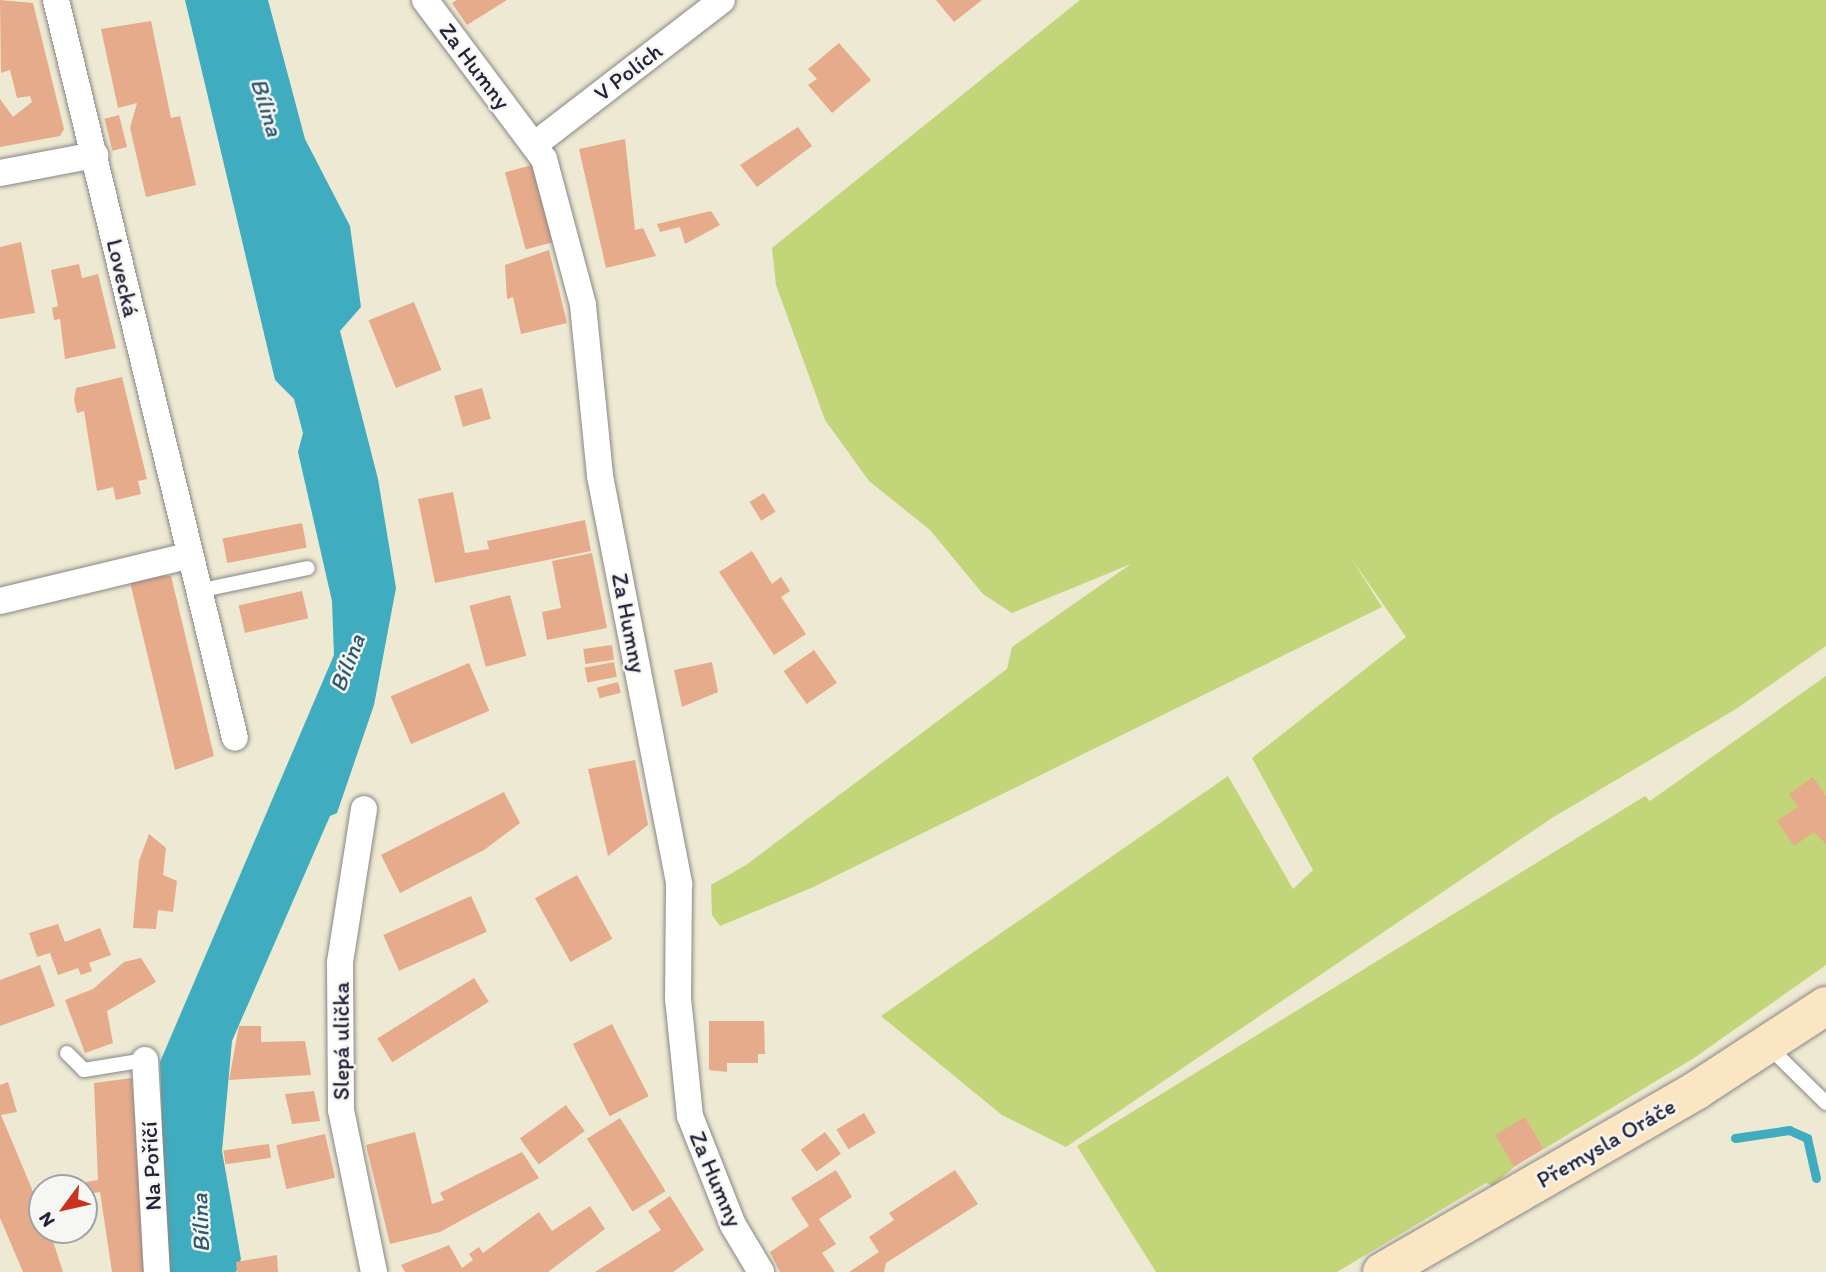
<!DOCTYPE html>
<meta charset="utf-8">
<style>
body{margin:0}
#map{position:relative;width:1826px;height:1272px;overflow:hidden;background:#eee9d2;font-family:Itim,sans-serif}
div>[style]{position:absolute}
[style*='--x']{left:calc(var(--x)*1px);top:calc(var(--y)*1px);width:calc(var(--w)*1px);rotate:calc(var(--a)*1deg)}
.green>*{inset:0;background:#c2d679}
.water>*{inset:0;background:#40acbf}
.stream>*{height:9px;margin:-4.5px;padding:0 4.5px;transform-origin:4.5px;border-radius:4.5px;background:#40acbf}
.building>*{inset:0;background:#e5ab8b;transform-origin:0 0}
.roads{filter:drop-shadow(0 0 2px #888686) drop-shadow(0 0 2px #888686)}
.lane>*{height:14px;margin:-7px;padding:0 7px;transform-origin:7px;border-radius:7px;background:#fff}
.street>*{height:26px;margin:-13px;padding:0 13px;transform-origin:13px;border-radius:13px;background:#fff}
.secondary>*{height:38px;margin:-19px;padding:0 19px;transform-origin:19px;border-radius:19px;background:#fbe6c4}
span{translate:-50% -50%;white-space:nowrap;text-align:center;line-height:1.15;-webkit-text-stroke:5px #f6f6f2;paint-order:stroke}
.street-label{font-size:23px;color:#22223b}
.water-label{font-size:24px;color:#2e5970;font-style:italic}
.north{position:absolute;left:28px;top:1174px;width:70px;height:70px;box-sizing:border-box;background:#f6f6f2;border:2px solid #a1a1a9;border-radius:50%;rotate:237deg;font-size:19px;font-weight:700;line-height:28px;text-align:center;color:#22223b}
.north::after{content:'';display:block;margin:auto;width:24px;height:32px;background:#c8321e;clip-path:polygon(50% 0,100% 100%,50% 72%,0 100%)}
</style>
<div id="map">
<div class="green">
<div style="clip-path:polygon(1080px 0,1826px 0,1826px 646px,1736px 709px,1552px 818px,1066px 1147px,1002px 1115px,881px 1016px,1228px 776px,1293px 889px,1313px 870px,1252px 758px,1406px 637px,1351px 558px,1382px 607px,809px 889px,720px 926px,712px 915px,711px 885px,746px 865px,1007px 669px,1012px 647px,1131px 564px,1012px 613px,983px 594px,930px 530px,869px 481px,825px 420px,776px 285px,772px 248px)"></div>
<div style="clip-path:polygon(1826px 676px,1826px 965px,1694px 1058px,1544px 1149px,1525px 1117px,1514px 1167px,1493px 1186px,1486px 1183px,1337px 1272px,1156px 1272px,1077px 1146px,1645px 796px,1650px 801px)"></div>
</div>
<div class="water">
<div style="clip-path:polygon(185px 0,268px 0,305px 139px,350px 226px,361px 307px,340px 331px,378px 479px,396px 588px,374px 705px,337px 813px,330px 816px,232px 1041px,222px 1151px,241px 1259px,236px 1272px,167px 1272px,160px 1062px,334px 655px,332px 601px,298px 452px,303px 433px,294px 399px,275px 380px)"></div>
</div>
<div class="stream">
<div style="--x:1735;--y:1138;--w:55;--a:-8.4"></div>
<div style="--x:1789;--y:1130;--w:20;--a:24"></div>
<div style="--x:1807;--y:1138;--w:41;--a:77.3"></div>
</div>
<div class="building">
<div style="clip-path:polygon(0 0,33px 3px,64px 129px,60px 136px,0 147px,0 99px,13px 117px,32px 102px,30px 96px,17px 98px,10px 70px,1px 73px)"></div>
<div style="clip-path:polygon(457px 0,507px 0,467px 25px,452px 3px)"></div>
<div style="clip-path:polygon(936px 0,982px 0,954px 22px)"></div>
<div style="clip-path:polygon(151px 21px,171px 118px,180px 116px,196px 185px,146px 197px,130px 128px,137px 103px,118px 108px,101px 29px)"></div>
<div style="clip-path:polygon(839px 43px,871px 80px,832px 113px,808px 85px,817px 79px,808px 69px)"></div>
<div style="left:119px;top:115px;width:33px;height:15px;rotate:76deg"></div>
<div style="clip-path:polygon(798px 127px,812px 146px,757px 187px,740px 165px)"></div>
<div style="clip-path:polygon(625px 139px,635px 230px,643px 228px,656px 256px,606px 268px,579px 149px)"></div>
<div style="left:532px;top:165px;width:80px;height:28px;rotate:75deg"></div>
<div style="clip-path:polygon(711px 211px,720px 225px,685px 244px,680px 227px,660px 232px,657px 224px)"></div>
<div style="clip-path:polygon(21px 242px,35px 313px,0 319px,0 247px)"></div>
<div style="clip-path:polygon(549px 250px,567px 323px,521px 334px,513px 297px,507px 299px,505px 265px)"></div>
<div style="clip-path:polygon(79px 264px,82px 278px,98px 274px,116px 348px,65px 359px,60px 319px,54px 320px,52px 308px,58px 306px,51px 270px)"></div>
<div style="left:414px;top:302px;width:73px;height:49px;rotate:68deg"></div>
<div style="clip-path:polygon(122px 377px,147px 479px,138px 481px,141px 494px,116px 500px,113px 487px,97px 491px,84px 411px,77px 413px,74px 400px,76px 388px)"></div>
<div style="left:482px;top:388px;width:32px;height:29px;rotate:74deg"></div>
<div style="clip-path:polygon(453px 492px,465px 553px,489px 549px,487px 541px,585px 520px,591px 551px,435px 583px,418px 499px)"></div>
<div style="left:764px;top:493px;width:22px;height:17px;rotate:58deg"></div>
<div style="left:302px;top:523px;width:25px;height:81px;rotate:79deg"></div>
<div style="clip-path:polygon(752px 551px,772px 584px,781px 577px,790px 591px,781px 597px,806px 634px,774px 655px,719px 572px)"></div>
<div style="clip-path:polygon(592px 553px,607px 628px,547px 640px,542px 612px,561px 608px,552px 561px)"></div>
<div style="clip-path:polygon(159px 575px,171px 576px,214px 756px,175px 770px,130px 582px)"></div>
<div style="left:302px;top:591px;width:28px;height:65px;rotate:77deg"></div>
<div style="left:510px;top:595px;width:63px;height:42px;rotate:75deg"></div>
<div style="left:612px;top:645px;width:15px;height:29px;rotate:82deg"></div>
<div style="left:814px;top:650px;width:40px;height:37px;rotate:55deg"></div>
<div style="left:614px;top:662px;width:15px;height:30px;rotate:79deg"></div>
<div style="clip-path:polygon(712px 662px,718px 692px,682px 707px,674px 670px)"></div>
<div style="left:469px;top:663px;width:52px;height:85px;rotate:67deg"></div>
<div style="left:618px;top:682px;width:11px;height:22px;rotate:75deg"></div>
<div style="clip-path:polygon(635px 760px,648px 825px,608px 856px,588px 769px)"></div>
<div style="clip-path:polygon(1813px 777px,1826px 796px,1826px 844px,1814px 832px,1794px 846px,1777px 821px,1798px 807px,1789px 794px)"></div>
<div style="clip-path:polygon(504px 792px,520px 823px,484px 850px,400px 893px,381px 855px)"></div>
<div style="clip-path:polygon(149px 834px,166px 848px,163px 875px,177px 881px,173px 912px,158px 910px,156px 929px,133px 928px,139px 861px)"></div>
<div style="left:577px;top:875px;width:73px;height:48px;rotate:61deg"></div>
<div style="left:471px;top:896px;width:39px;height:96px;rotate:66deg"></div>
<div style="clip-path:polygon(58px 924px,65px 942px,100px 928px,111px 955px,89px 963px,92px 971px,81px 975px,78px 968px,58px 975px,50px 953px,37px 957px,29px 933px)"></div>
<div style="clip-path:polygon(141px 958px,156px 982px,107px 1011px,113px 1043px,85px 1053px,65px 1000px,93px 989px,124px 962px)"></div>
<div style="clip-path:polygon(40px 965px,55px 1006px,0 1026px,0 980px)"></div>
<div style="left:474px;top:978px;width:28px;height:114px;rotate:58deg"></div>
<div style="clip-path:polygon(709px 1021px,764px 1021px,765px 1054px,758px 1054px,758px 1063px,727px 1063px,727px 1072px,709px 1070px)"></div>
<div style="left:612px;top:1024px;width:81px;height:44px;rotate:63deg"></div>
<div style="clip-path:polygon(239px 1026px,261px 1026px,261px 1042px,305px 1041px,311px 1075px,229px 1080px)"></div>
<div style="clip-path:polygon(132px 1078px,145px 1272px,112px 1272px,100px 1192px,88px 1194px,86px 1182px,98px 1180px,94px 1083px)"></div>
<div style="clip-path:polygon(8px 1082px,17px 1112px,1px 1115px,42px 1213px,42px 1230px,64px 1233px,52px 1238px,63px 1272px,23px 1272px,0 1218px,0 1085px)"></div>
<div style="clip-path:polygon(314px 1091px,320px 1121px,292px 1124px,285px 1094px)"></div>
<div style="left:566px;top:1105px;width:32px;height:57px;rotate:54deg"></div>
<div style="left:864px;top:1113px;width:23px;height:32px;rotate:59deg"></div>
<div style="left:1525px;top:1117px;width:37px;height:35px;rotate:59deg"></div>
<div style="left:620px;top:1118px;width:86px;height:39px;rotate:58deg"></div>
<div style="clip-path:polygon(415px 1132px,432px 1204px,444px 1200px,440px 1193px,522px 1152px,539px 1178px,440px 1232px,390px 1244px,366px 1145px)"></div>
<div style="left:825px;top:1132px;width:27px;height:30px;rotate:54deg"></div>
<div style="left:325px;top:1134px;width:45px;height:50px;rotate:77deg"></div>
<div style="left:269px;top:1144px;width:14px;height:46px;rotate:82deg"></div>
<div style="clip-path:polygon(836px 1170px,852px 1197px,819px 1219px,836px 1244px,822px 1253px,835px 1272px,780px 1272px,770px 1252px,809px 1226px,791px 1198px)"></div>
<div style="clip-path:polygon(955px 1170px,978px 1204px,886px 1263px,884px 1272px,849px 1272px,879px 1252px,869px 1237px,894px 1220px,889px 1213px)"></div>
<div style="clip-path:polygon(670px 1196px,704px 1250px,673px 1272px,595px 1272px,661px 1230px,648px 1211px)"></div>
<div style="clip-path:polygon(590px 1206px,605px 1229px,548px 1272px,405px 1272px,401px 1265px,449px 1245px,462px 1268px,473px 1260px,469px 1254px,479px 1247px,483px 1253px,539px 1212px,552px 1231px)"></div>
<div style="clip-path:polygon(277px 1255px,278px 1272px,237px 1272px,236px 1262px)"></div>
</div>
<div class="roads">
<div class="lane">
<div style="--x:198;--y:591;--w:112;--a:-11.8"></div>
<div style="--x:1769;--y:1047;--w:80;--a:44.5"></div>
<div style="--x:67;--y:1053;--w:24;--a:45"></div>
<div style="--x:84;--y:1070;--w:62;--a:-9.3"></div>
</div>
<div class="street">
<div style="--x:56;--y:0;--w:759;--a:76.37"></div>
<div style="--x:425;--y:0;--w:199;--a:53.2"></div>
<div style="--x:544;--y:159;--w:151;--a:75"></div>
<div style="--x:583;--y:305;--w:172;--a:84.3"></div>
<div style="--x:600;--y:476;--w:416;--a:79"></div>
<div style="--x:679;--y:884;--w:114;--a:90.5"></div>
<div style="--x:678;--y:998;--w:119;--a:84.2"></div>
<div style="--x:690;--y:1116;--w:117;--a:68.5"></div>
<div style="--x:733;--y:1225;--w:55;--a:59.2"></div>
<div style="--x:534;--y:145;--w:237;--a:-37.6"></div>
<div style="--x:0;--y:173;--w:97;--a:-10.7"></div>
<div style="--x:0;--y:601;--w:193;--a:-13.5"></div>
<div style="--x:364;--y:809;--w:156;--a:98.9"></div>
<div style="--x:340;--y:963;--w:147;--a:89.6"></div>
<div style="--x:341;--y:1110;--w:165;--a:78.5"></div>
<div style="--x:145;--y:1060;--w:212;--a:86.8"></div>
</div>
<div class="secondary">
<div style="--x:1382;--y:1272;--w:364;--a:-30"></div>
<div style="--x:1697;--y:1090;--w:154;--a:-33.1"></div>
</div>
</div>
<div class="street-label">
<span style="left:475px;top:66px;rotate:53deg">Za Humny</span>
<span style="left:628px;top:72px;rotate:-38deg">V Polích</span>
<span style="left:123px;top:278px;rotate:77deg">Lovecká</span>
<span style="left:629px;top:623px;rotate:79deg">Za Humny</span>
<span style="left:341px;top:1041px;rotate:-90deg">Slepá ulička</span>
<span style="left:1606px;top:1143px;rotate:-30deg">Přemysla Oráče</span>
<span style="left:151px;top:1166px;rotate:-93deg">Na Poříčí</span>
<span style="left:716px;top:1179px;rotate:67deg">Za Humny</span>
</div>
<div class="water-label">
<span style="left:267px;top:107px;rotate:73deg">Bílina</span>
<span style="left:347px;top:663px;rotate:-69deg">Bílina</span>
<span style="left:200px;top:1223px;rotate:-92deg">Bílina</span>
</div>
<div class="north">N</div>
</div>
